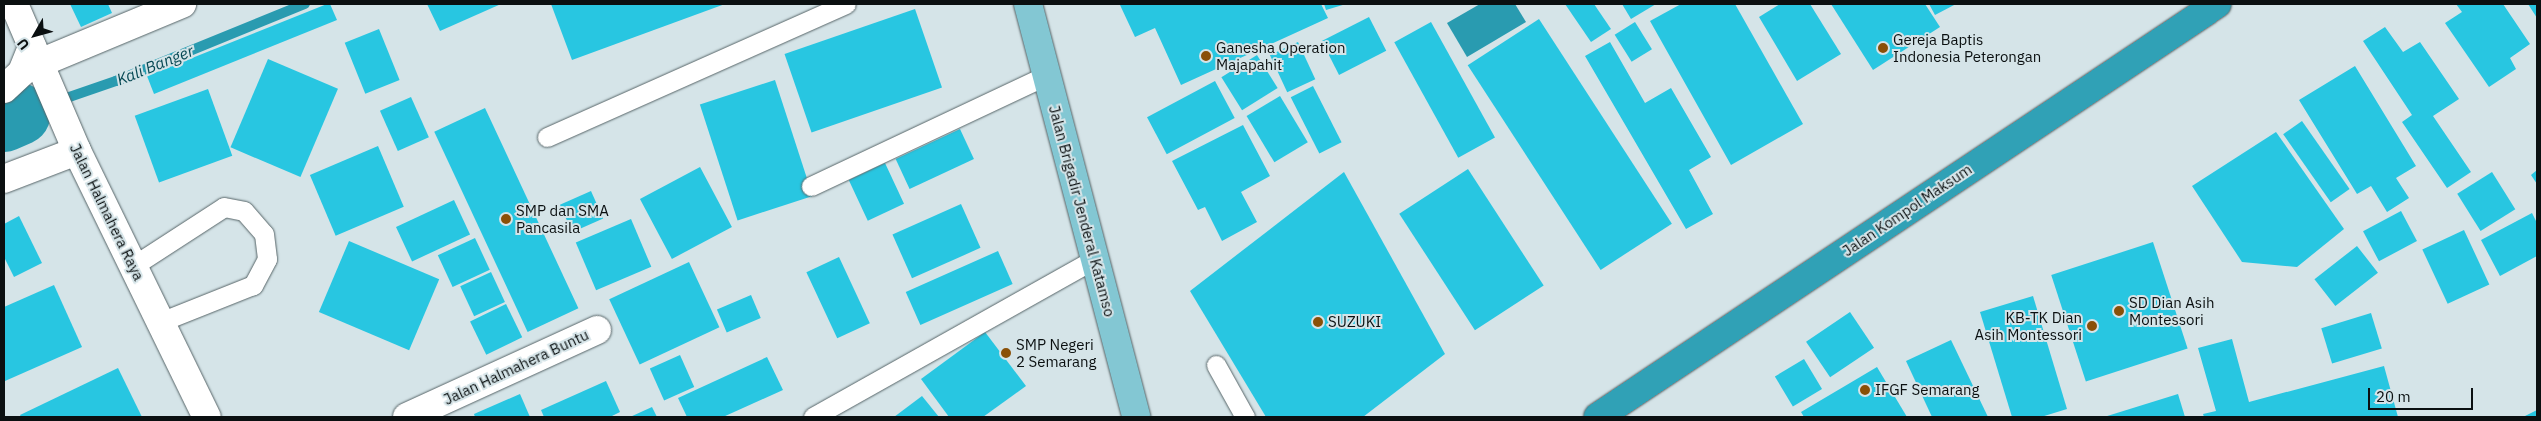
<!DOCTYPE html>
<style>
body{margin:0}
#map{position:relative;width:2541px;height:421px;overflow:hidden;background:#d5e4e8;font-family:"IBM Plex Sans",sans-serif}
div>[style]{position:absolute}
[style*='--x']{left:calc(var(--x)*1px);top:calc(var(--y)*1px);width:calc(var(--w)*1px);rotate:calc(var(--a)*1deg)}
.water>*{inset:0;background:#299bb0}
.stream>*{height:10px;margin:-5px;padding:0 5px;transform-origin:5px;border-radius:5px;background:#299bb0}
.river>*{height:62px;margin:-31px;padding:0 31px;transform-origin:31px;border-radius:31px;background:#299bb0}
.building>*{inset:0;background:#28c6e1;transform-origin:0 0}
.roads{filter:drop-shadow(0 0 1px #576568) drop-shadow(0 0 1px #576568)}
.lane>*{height:19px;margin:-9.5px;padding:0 9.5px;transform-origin:9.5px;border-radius:9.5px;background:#fff}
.street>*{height:28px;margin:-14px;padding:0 14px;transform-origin:14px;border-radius:14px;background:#fff}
.primary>*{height:28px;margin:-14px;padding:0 14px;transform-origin:14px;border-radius:14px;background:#83c7d3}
.highway>*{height:28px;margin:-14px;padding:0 14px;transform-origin:14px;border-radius:14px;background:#30a1b6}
.dots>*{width:14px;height:14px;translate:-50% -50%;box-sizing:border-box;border:2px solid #d5e4e8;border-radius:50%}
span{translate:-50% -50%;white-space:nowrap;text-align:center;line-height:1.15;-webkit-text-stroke:4px #d5e4e8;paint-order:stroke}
.poi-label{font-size:15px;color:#0b1011}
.left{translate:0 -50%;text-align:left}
.right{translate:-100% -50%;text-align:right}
.street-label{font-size:15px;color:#0b1011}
.water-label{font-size:16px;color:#074954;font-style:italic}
.frame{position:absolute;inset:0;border:5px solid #0b1011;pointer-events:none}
.north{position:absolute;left:10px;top:10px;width:50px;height:50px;-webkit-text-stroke:4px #d5e4e8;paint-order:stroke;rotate:232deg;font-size:14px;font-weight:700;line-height:20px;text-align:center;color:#0b1011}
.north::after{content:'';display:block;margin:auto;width:18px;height:22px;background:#0b1011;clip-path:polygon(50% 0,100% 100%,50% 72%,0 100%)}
.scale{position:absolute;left:2368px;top:388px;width:105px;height:22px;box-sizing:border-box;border:2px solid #0b1011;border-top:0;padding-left:6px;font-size:15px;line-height:18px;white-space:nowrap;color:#0b1011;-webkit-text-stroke:4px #d5e4e8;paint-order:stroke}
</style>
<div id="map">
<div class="water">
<div style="clip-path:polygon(1480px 4px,1515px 4px,1526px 22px,1467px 57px,1447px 23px)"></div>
</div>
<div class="stream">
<div style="--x:20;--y:114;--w:102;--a:-19"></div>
<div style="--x:116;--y:81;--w:204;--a:-22.2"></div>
</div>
<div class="river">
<div style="--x:4;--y:121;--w:17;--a:-24"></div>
</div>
<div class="building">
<div style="clip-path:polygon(70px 4px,108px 4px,112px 13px,81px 27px)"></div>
<div style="clip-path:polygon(327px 4px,330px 4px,337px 20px,154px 94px,147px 76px)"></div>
<div style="clip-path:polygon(427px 4px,501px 4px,440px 31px)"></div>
<div style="clip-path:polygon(551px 4px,725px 4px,572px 60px)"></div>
<div style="clip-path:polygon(1321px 4px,1328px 18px,1181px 85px,1155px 28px,1135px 37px,1120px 5px)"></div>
<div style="clip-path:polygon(1324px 4px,1346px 4px,1326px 10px)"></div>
<div style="clip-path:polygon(1565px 4px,1594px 4px,1611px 29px,1591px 42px)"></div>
<div style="clip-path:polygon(1622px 4px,1656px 4px,1631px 19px)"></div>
<div style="clip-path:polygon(1681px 4px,1735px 4px,1803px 124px,1731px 165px,1650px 21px)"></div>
<div style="clip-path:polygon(1780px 4px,1810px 4px,1841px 54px,1797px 81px,1759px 17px)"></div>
<div style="clip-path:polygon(1831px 4px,1925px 4px,1940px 27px,1873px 70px)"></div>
<div style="clip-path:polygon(1929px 4px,1956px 4px,1935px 15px)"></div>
<div style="clip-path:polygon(2456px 4px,2503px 4px,2530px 44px,2510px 58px,2516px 69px,2489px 87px,2445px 23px,2462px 12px)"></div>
<div style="clip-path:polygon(2528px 4px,2537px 4px,2537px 18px)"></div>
<div style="left:915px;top:9px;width:83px;height:138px;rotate:71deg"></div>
<div style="left:1369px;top:17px;width:38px;height:53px;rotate:63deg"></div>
<div style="left:1539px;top:19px;width:244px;height:85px;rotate:57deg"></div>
<div style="left:1431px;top:22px;width:132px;height:42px;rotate:61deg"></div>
<div style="left:1635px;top:22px;width:32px;height:24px;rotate:58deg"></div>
<div style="clip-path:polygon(2385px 27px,2403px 52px,2420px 42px,2459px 99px,2433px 116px,2471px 172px,2447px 188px,2402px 122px,2412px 115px,2363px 41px)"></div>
<div style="left:379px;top:29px;width:55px;height:37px;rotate:68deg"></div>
<div style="left:1298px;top:42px;width:41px;height:31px;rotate:65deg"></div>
<div style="clip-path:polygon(1610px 42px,1645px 103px,1671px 88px,1711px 157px,1689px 170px,1713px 214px,1686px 229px,1585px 56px)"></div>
<div style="left:1257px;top:55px;width:39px;height:42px;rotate:58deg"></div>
<div style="left:268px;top:59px;width:76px;height:96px;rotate:23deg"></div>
<div style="clip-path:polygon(2355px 66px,2416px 166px,2396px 178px,2409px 198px,2387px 212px,2371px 186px,2357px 194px,2299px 100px)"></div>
<div style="left:775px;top:80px;width:122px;height:79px;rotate:72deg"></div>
<div style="left:1215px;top:81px;width:42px;height:77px;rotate:62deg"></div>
<div style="left:1313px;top:86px;width:63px;height:25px;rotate:63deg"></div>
<div style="left:208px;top:89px;width:71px;height:78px;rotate:70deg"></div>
<div style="left:1280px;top:96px;width:54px;height:39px;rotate:59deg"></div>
<div style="left:411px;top:97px;width:44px;height:34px;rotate:66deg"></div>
<div style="left:485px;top:108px;width:221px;height:56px;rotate:65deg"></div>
<div style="left:2302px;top:121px;width:83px;height:23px;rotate:55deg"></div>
<div style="clip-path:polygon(1243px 125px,1270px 176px,1241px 192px,1257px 222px,1222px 241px,1205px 207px,1198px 210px,1172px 161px)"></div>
<div style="left:960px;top:129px;width:33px;height:71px;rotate:65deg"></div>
<div style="clip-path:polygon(2276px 132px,2344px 229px,2297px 267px,2242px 262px,2192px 186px)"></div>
<div style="left:378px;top:146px;width:66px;height:74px;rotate:67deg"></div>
<div style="left:885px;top:163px;width:45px;height:40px;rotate:65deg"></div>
<div style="left:700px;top:167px;width:68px;height:68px;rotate:62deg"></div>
<div style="left:1468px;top:169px;width:139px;height:82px;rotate:57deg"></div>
<div style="clip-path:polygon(2537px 170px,2537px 184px,2531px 175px)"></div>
<div style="clip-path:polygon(1344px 172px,1445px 354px,1363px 417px,1266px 417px,1190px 291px)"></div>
<div style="left:2492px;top:172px;width:44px;height:41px;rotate:58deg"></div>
<div style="left:591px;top:191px;width:30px;height:34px;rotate:66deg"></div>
<div style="left:454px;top:200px;width:38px;height:64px;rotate:65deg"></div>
<div style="left:961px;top:204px;width:48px;height:75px;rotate:66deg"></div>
<div style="left:2401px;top:211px;width:34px;height:43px;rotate:62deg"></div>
<div style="clip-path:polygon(2532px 213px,2537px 223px,2537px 256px,2500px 276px,2481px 240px)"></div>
<div style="clip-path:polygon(19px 216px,42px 263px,14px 277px,4px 257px,4px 224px)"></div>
<div style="left:631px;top:219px;width:52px;height:60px;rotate:67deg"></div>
<div style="left:2464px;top:230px;width:60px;height:46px;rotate:65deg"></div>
<div style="left:475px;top:238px;width:35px;height:41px;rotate:65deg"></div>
<div style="left:349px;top:241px;width:98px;height:77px;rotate:23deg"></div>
<div style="left:2153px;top:242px;width:112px;height:107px;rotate:72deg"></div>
<div style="left:2357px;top:246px;width:34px;height:54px;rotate:52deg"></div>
<div style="left:998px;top:251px;width:36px;height:101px;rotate:66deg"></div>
<div style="left:839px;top:257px;width:73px;height:36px;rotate:65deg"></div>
<div style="left:689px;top:262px;width:72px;height:88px;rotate:65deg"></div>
<div style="left:491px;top:272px;width:33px;height:34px;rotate:65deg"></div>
<div style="clip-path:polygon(54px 285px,82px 347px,5px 381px,4px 307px)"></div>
<div style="left:751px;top:295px;width:25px;height:37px;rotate:67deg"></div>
<div style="clip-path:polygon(2033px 296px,2067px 409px,2041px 417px,2012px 417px,1980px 312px)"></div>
<div style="left:506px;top:304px;width:37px;height:40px;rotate:64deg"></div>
<div style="left:1850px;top:312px;width:43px;height:53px;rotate:56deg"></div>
<div style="left:2371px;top:313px;width:37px;height:52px;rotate:73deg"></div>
<div style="clip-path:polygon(985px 332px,1026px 386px,983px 417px,949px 417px,921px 379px)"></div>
<div style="clip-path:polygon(2232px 339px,2249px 402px,2384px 366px,2398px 417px,2204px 417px,2203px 414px,2216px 411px,2198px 348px)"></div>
<div style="clip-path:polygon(1951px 340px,1988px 417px,1932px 417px,1906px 361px)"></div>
<div style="left:680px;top:355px;width:35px;height:33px;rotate:66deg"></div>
<div style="clip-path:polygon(767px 357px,783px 390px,723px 417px,687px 417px,678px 398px)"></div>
<div style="left:1804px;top:359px;width:35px;height:34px;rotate:59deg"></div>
<div style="clip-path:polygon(1877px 367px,1907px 417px,1804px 417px,1801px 412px)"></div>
<div style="clip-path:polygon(118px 368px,142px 417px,21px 417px,20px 415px)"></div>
<div style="clip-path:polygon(606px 381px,620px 412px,610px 417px,544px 417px,541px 410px)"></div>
<div style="clip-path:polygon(520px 394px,530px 417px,475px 417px,474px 414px)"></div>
<div style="clip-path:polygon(2178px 394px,2185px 417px,2104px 417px)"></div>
<div style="clip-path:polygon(922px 396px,939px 417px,894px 417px)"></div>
<div style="clip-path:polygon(652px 407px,657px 417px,630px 417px)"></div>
<div style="clip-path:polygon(2537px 410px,2537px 417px,2523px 417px)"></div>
</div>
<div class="roads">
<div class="lane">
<div style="--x:547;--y:137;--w:327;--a:-24"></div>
<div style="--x:811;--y:186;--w:261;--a:-25.2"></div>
<div style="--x:133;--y:266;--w:108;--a:-33"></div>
<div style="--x:224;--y:207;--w:20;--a:11"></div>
<div style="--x:244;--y:211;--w:30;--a:49"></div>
<div style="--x:264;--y:234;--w:25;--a:83"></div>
<div style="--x:267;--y:259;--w:30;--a:118"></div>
<div style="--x:253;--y:285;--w:100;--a:158.3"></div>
<div style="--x:1216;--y:365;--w:60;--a:60.9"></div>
<div style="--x:813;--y:417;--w:322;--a:-29.3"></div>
</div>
<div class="street">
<div style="--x:14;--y:4;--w:160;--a:66.8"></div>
<div style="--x:77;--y:151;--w:296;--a:64"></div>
<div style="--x:40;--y:63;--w:154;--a:-22.6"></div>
<div style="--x:4;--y:89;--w:25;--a:-43"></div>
<div style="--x:22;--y:72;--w:27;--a:-68"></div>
<div style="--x:4;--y:179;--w:78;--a:-21"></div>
<div style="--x:407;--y:417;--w:209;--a:-24.6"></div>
</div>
<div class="primary">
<div style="--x:1028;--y:4;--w:427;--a:75.3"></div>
</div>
<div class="highway">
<div style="--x:1598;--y:417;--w:744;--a:-33.71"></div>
</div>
</div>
<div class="dots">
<div style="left:1883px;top:48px;background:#8a5008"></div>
<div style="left:1206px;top:56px;background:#8a5008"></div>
<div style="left:506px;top:219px;background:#8a5008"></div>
<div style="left:2119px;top:311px;background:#8a5008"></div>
<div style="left:1318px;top:322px;background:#8a5008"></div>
<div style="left:2092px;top:326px;background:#8a5008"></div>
<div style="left:1006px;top:353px;background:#8a5008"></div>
<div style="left:1865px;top:390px;background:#8a5008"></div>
</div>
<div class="poi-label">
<span class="left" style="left:1893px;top:48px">Gereja Baptis<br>Indonesia Peterongan</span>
<span class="left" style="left:1216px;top:56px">Ganesha Operation<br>Majapahit</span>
<span class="left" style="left:516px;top:219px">SMP dan SMA<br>Pancasila</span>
<span class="left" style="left:2129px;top:311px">SD Dian Asih<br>Montessori</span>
<span class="right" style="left:2082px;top:326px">KB-TK Dian<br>Asih Montessori</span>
<span class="left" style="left:1328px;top:322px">SUZUKI</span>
<span class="left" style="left:1016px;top:353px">SMP Negeri<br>2 Semarang</span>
<span class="left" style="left:1875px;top:390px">IFGF Semarang</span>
</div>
<div class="street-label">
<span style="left:1907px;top:210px;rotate:-34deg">Jalan Kompol Maksum</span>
<span style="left:1082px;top:211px;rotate:75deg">Jalan Brigadir Jenderal Katamso</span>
<span style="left:107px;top:212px;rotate:64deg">Jalan Halmahera Raya</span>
<span style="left:516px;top:367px;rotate:-25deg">Jalan Halmahera Buntu</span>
</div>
<div class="water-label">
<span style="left:155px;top:65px;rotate:-22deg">Kali Banger</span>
</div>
<div class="frame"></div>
<div class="north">U</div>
<div class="scale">20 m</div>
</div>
